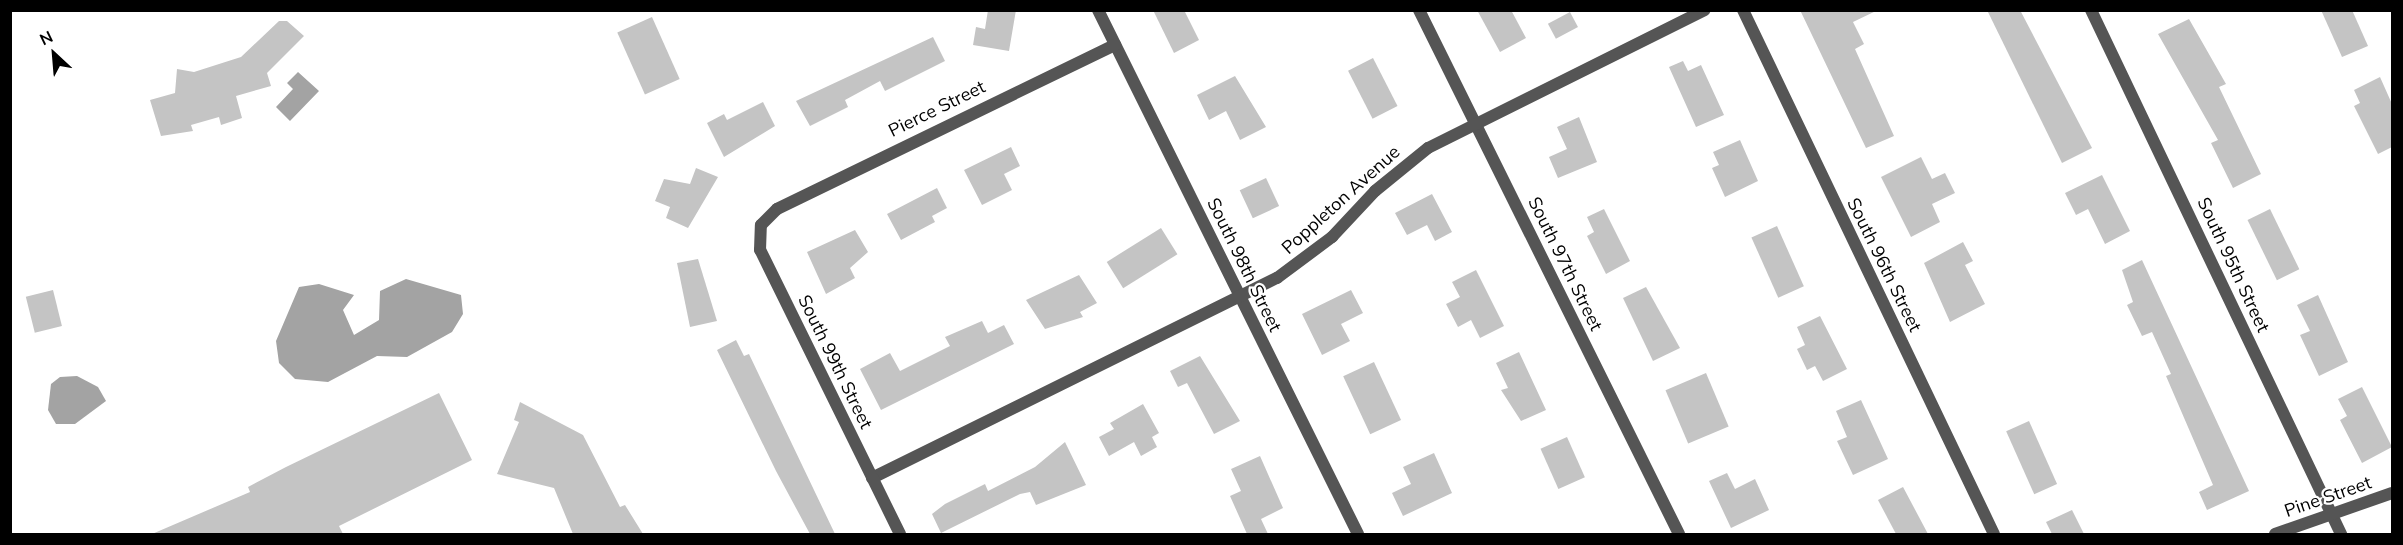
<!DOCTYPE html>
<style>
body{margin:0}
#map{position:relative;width:2403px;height:545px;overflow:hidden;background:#fff;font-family:Mulish,sans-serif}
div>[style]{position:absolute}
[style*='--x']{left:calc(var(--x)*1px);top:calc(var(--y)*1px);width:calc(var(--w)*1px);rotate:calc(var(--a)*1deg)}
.water>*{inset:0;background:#a3a3a3}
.building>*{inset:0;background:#c4c4c4;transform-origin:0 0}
.street>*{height:12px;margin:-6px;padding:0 6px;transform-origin:6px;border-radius:6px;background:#555}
span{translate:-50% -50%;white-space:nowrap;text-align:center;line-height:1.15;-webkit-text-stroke:4.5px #fff;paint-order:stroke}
.street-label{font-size:18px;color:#000}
.frame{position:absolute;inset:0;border:12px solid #000;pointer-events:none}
.north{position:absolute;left:24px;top:24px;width:60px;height:60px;-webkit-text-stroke:4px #fff;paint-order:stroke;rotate:334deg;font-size:16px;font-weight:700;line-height:24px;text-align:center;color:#000}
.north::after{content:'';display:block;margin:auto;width:21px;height:27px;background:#000;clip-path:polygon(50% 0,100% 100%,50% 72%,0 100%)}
</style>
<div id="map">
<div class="water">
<div style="clip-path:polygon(298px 72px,319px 91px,290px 121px,276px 107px,293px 89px,287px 83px)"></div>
<div style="clip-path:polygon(406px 279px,461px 295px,463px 314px,452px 332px,407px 357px,377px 356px,328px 382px,295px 379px,279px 363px,276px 341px,299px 287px,319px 284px,354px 295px,343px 310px,354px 335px,379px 320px,380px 291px)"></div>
<div style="clip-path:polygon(77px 376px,98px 387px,106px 401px,75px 424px,56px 424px,48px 410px,51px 384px,60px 377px)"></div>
</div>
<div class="building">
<div style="clip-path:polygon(988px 10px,1016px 10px,1009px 51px,973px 45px,976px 27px,985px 29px)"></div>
<div style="clip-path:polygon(1153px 10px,1184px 10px,1199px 40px,1174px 53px)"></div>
<div style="clip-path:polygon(1477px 10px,1511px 10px,1526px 38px,1500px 52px)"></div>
<div style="clip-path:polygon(1800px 10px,1878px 10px,1853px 22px,1864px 44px,1855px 49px,1894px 136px,1866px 148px)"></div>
<div style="clip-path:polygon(1987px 10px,2020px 10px,2092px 148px,2062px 163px)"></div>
<div style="clip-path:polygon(2321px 10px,2352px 10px,2368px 46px,2342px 57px)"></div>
<div style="left:1570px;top:12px;width:17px;height:25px;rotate:62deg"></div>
<div style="left:652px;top:17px;width:68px;height:38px;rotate:66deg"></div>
<div style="clip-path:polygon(2189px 19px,2226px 84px,2219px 87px,2261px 174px,2233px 188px,2211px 143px,2218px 140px,2158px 34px)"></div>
<div style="clip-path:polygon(279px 21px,287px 21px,304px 36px,267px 73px,271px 86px,236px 96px,242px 118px,221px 125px,219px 117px,191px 125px,193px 131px,161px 136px,150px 100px,175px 93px,177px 69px,194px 72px,241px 57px)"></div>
<div style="clip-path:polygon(933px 37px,945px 61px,885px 91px,880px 81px,845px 100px,848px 107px,810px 126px,796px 101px)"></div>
<div style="left:1373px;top:58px;width:54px;height:28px;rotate:63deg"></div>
<div style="clip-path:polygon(1683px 61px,1688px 71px,1701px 65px,1724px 115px,1696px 127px,1669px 67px)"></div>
<div style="clip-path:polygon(1235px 76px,1266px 127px,1240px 140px,1226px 111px,1209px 120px,1197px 95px)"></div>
<div style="clip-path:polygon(2380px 77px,2392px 104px,2392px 147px,2378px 154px,2354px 106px,2360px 103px,2354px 90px)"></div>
<div style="clip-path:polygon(763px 102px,775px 126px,724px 157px,707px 123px,724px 114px,727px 120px)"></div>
<div style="clip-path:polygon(1579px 117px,1597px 162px,1558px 178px,1549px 157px,1567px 149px,1557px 127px)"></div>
<div style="clip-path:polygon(1740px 140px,1758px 181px,1725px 197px,1712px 168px,1719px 165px,1713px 152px)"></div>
<div style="clip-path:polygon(1011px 147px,1020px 166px,1004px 174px,1012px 190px,982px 205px,964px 170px)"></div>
<div style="clip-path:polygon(1921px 157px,1932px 179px,1945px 173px,1955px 193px,1932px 204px,1940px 222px,1911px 237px,1881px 177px)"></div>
<div style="clip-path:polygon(696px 168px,718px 177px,688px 228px,666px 218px,670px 207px,655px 201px,664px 179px,690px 184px)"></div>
<div style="clip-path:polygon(2102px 175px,2130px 231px,2105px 244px,2088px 209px,2076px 215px,2065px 193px)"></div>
<div style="left:1266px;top:178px;width:31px;height:29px;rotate:65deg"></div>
<div style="clip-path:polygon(937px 188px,947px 208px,932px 216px,935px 222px,901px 240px,887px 214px)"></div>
<div style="clip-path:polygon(1432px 194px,1452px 232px,1435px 241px,1427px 225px,1407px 235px,1395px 213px)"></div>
<div style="clip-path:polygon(1604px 209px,1630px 261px,1606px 274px,1587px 236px,1594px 232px,1587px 217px)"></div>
<div style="left:2270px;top:209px;width:67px;height:25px;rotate:64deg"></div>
<div style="left:1777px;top:226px;width:66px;height:28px;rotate:66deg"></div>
<div style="left:1161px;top:228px;width:31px;height:64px;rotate:58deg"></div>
<div style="clip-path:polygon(855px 230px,868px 252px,850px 268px,855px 278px,826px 294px,807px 252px)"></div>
<div style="clip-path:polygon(1963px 242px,1973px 261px,1965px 265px,1985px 304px,1950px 322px,1924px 263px)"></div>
<div style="clip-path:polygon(698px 259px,717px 321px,690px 327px,677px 263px)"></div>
<div style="clip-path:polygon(2142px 260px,2249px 491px,2207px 510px,2199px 492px,2213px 485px,2166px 376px,2171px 374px,2152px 332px,2142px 336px,2127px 305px,2133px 302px,2122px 270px)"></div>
<div style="clip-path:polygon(1476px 270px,1504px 326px,1480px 338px,1471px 320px,1458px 327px,1446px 304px,1460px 297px,1452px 282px)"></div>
<div style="clip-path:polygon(1079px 275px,1097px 303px,1080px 312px,1083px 317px,1045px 329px,1026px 300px)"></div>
<div style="clip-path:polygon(1646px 287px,1680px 348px,1653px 361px,1623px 298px)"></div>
<div style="left:53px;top:290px;width:37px;height:28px;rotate:76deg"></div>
<div style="clip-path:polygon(1351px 290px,1363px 313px,1341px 324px,1350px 341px,1322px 355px,1302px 314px)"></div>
<div style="clip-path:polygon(2318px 295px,2348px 362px,2319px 376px,2300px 335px,2310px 331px,2297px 305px)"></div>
<div style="clip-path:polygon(1820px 316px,1847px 369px,1823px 381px,1815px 366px,1807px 370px,1797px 349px,1805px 345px,1797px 327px)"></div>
<div style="clip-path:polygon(982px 321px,988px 333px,1004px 325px,1014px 344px,881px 410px,860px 369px,890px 353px,900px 371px,950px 346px,945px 337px)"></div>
<div style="clip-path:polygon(736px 340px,744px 356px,749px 354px,835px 534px,810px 534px,776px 471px,717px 350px)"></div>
<div style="clip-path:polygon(1519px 352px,1546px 410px,1521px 421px,1501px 390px,1508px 388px,1496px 363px)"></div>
<div style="clip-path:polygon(1200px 356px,1240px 421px,1214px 434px,1187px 383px,1178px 387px,1170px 371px)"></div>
<div style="left:1374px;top:362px;width:64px;height:34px;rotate:65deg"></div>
<div style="left:1706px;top:373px;width:58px;height:44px;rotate:67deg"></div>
<div style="clip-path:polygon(2362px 387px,2392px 447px,2362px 463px,2340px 420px,2347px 416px,2338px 399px)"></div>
<div style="clip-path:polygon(439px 393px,472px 460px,339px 526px,343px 534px,152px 534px,250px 492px,248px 487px,286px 467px)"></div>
<div style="clip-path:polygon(1861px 400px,1888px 459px,1853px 475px,1837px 441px,1847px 437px,1836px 411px)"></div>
<div style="clip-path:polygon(520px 402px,583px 435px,620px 507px,625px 505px,643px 534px,573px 534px,554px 488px,497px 474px,519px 422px,514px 420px)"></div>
<div style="clip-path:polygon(1143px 404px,1159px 433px,1152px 437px,1157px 447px,1141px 456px,1134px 442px,1109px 456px,1099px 437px,1114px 429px,1110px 423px)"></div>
<div style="left:2029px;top:421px;width:69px;height:25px;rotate:66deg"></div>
<div style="left:1567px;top:437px;width:44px;height:29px;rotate:66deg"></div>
<div style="clip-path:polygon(1065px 442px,1086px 485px,1036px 505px,1030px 492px,1020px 494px,941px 533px,932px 514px,945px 504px,985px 484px,988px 491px,1035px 467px)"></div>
<div style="clip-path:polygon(1434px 453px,1452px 493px,1403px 516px,1392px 493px,1411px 484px,1403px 467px)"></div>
<div style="clip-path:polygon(1260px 456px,1283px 508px,1261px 519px,1268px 534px,1247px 534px,1230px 496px,1241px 491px,1231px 469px)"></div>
<div style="clip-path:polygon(1727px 473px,1735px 489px,1755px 479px,1769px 510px,1731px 528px,1709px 481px)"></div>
<div style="clip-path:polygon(1903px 487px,1928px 534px,1896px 534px,1878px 500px)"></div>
<div style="clip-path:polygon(2072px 510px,2084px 534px,2052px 534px,2046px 522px)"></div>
</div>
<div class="street">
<div style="--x:1098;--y:10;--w:585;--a:63.61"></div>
<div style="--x:1419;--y:10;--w:585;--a:63.61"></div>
<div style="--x:1743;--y:10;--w:581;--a:64.41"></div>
<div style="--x:2091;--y:10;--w:581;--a:64.49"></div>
<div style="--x:872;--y:478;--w:452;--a:-26.3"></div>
<div style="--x:1277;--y:278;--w:69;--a:-36.7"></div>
<div style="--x:1332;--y:237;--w:63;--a:-46.9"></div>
<div style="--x:1375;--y:191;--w:68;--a:-39.1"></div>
<div style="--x:1428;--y:148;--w:309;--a:-26.5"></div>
<div style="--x:900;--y:534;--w:317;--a:-116.2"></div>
<div style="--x:760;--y:250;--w:25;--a:-88"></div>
<div style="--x:761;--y:225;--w:23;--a:-45"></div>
<div style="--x:777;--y:209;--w:376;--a:-25.9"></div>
<div style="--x:2275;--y:534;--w:124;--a:-19.3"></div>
</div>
<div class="street-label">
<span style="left:937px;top:109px;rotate:-26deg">Pierce Street</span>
<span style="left:1341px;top:200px;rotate:-42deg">Poppleton Avenue</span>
<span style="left:1565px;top:264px;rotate:64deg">South 97th Street</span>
<span style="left:1244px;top:265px;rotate:64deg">South 98th Street</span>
<span style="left:1884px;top:265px;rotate:64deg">South 96th Street</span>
<span style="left:2233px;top:265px;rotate:65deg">South 95th Street</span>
<span style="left:835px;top:362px;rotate:64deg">South 99th Street</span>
<span style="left:2328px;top:497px;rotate:-19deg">Pine Street</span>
</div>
<div class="frame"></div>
<div class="north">N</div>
</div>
